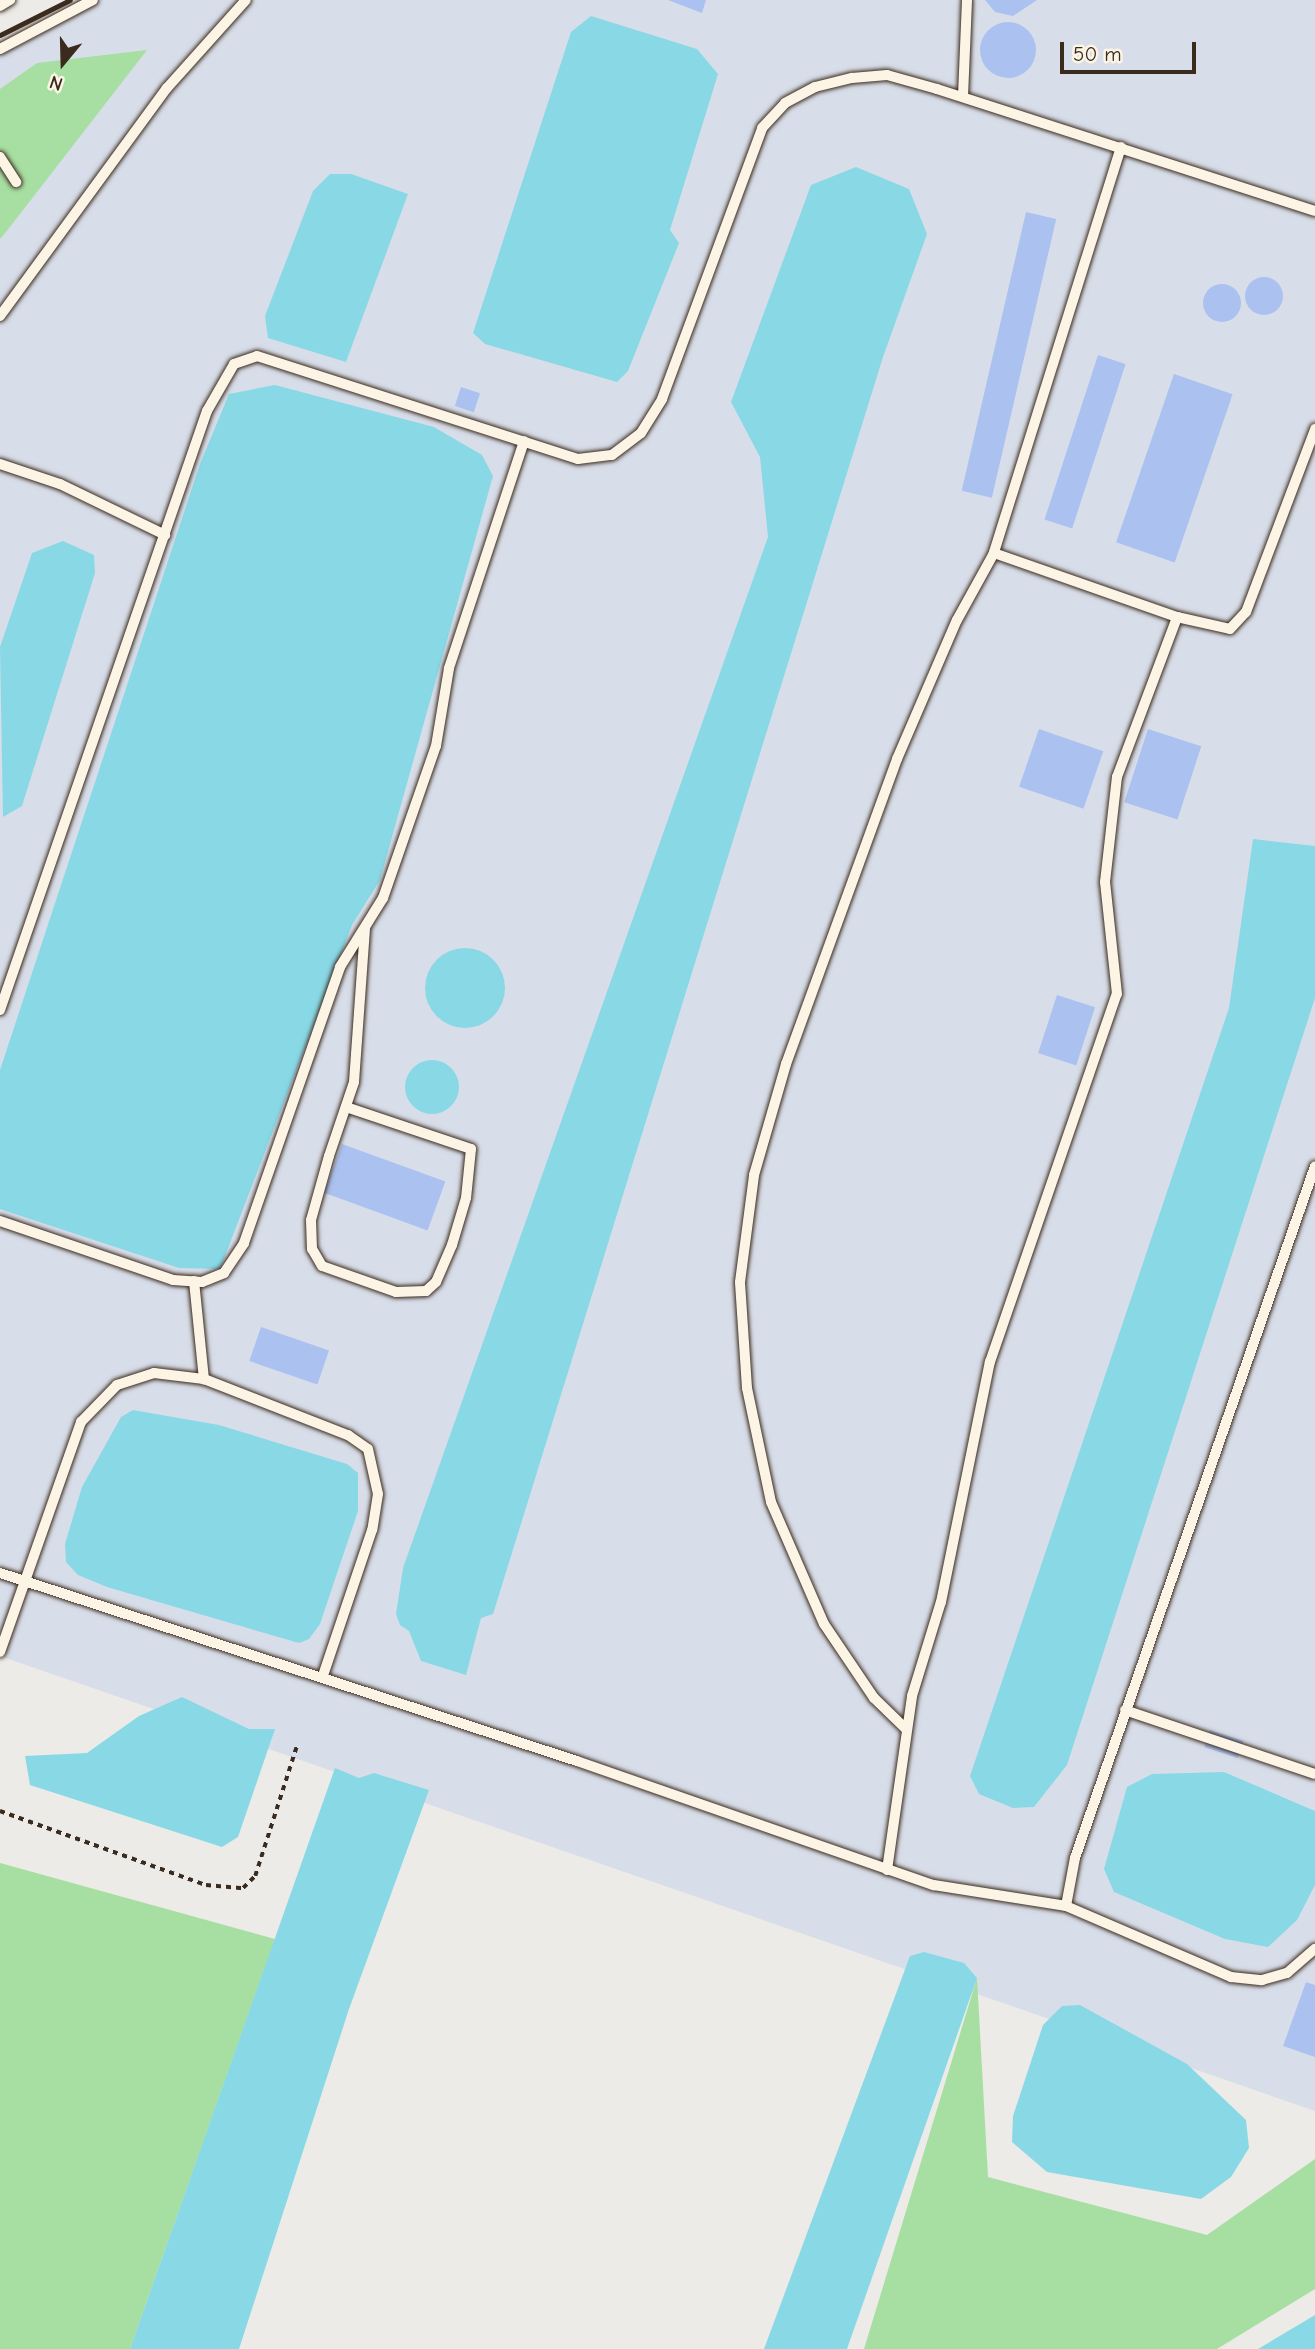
<!DOCTYPE html>
<style>
body{margin:0}
#map{position:relative;width:1315px;height:2349px;overflow:hidden;background:#ecebe7;font-family:"Comic Neue",sans-serif}
div>[style]{position:absolute}
[style*='--x']{left:calc(var(--x)*1px);top:calc(var(--y)*1px);width:calc(var(--w)*1px);rotate:calc(var(--a)*1deg)}
.built>*{inset:0;background:#d8dee9}
.green>*{inset:0;background:#a7dea1}
.water>*{inset:0;background:#89d8e6}
.round{border-radius:50%}
.building>*{inset:0;background:#abc1ef;transform-origin:0 0}
.path>*{height:3.5px;margin-top:-1.75px;transform-origin:0;background:repeating-linear-gradient(90deg,#3b2a1e 0 5px,transparent 0 10px)}
.roads{filter:drop-shadow(0 0 2px #3b2a1e) drop-shadow(0 0 2px #3b2a1e)}
.lane>*{height:10px;margin:-5px;padding:0 5px;transform-origin:5px;border-radius:5px;background:#fcf5e5}
.rail>*{height:5px;margin:-2.5px;padding:0 2.5px;transform-origin:2.5px;border-radius:2.5px;background:#3b2a1e}
span{translate:-50% -50%;white-space:nowrap;text-align:center;line-height:1.15;-webkit-text-stroke:5px #fcf5e5;paint-order:stroke}
.north{position:absolute;left:28px;top:28px;width:70px;height:70px;-webkit-text-stroke:5px #fcf5e5;paint-order:stroke;rotate:199deg;font-size:19px;font-weight:700;line-height:28px;text-align:center;color:#3b2a1e}
.north::after{content:'';display:block;margin:auto;width:24px;height:32px;background:#3b2a1e;clip-path:polygon(50% 0,100% 100%,50% 72%,0 100%)}
.scale{position:absolute;left:1060px;top:42px;width:136px;height:32px;box-sizing:border-box;border:4px solid #3b2a1e;border-top:0;padding-left:9px;font-size:21px;line-height:24px;white-space:nowrap;color:#3b2a1e;-webkit-text-stroke:5px #fcf5e5;paint-order:stroke}
</style>
<div id="map">
<div class="built">
<div style="clip-path:polygon(80px 0,1315px 0,1315px 2111px,0 1656px,0 52px)"></div>
</div>
<div class="green">
<div style="clip-path:polygon(147px 50px,6px 232px,0 239px,0 89px,37px 63px)"></div>
<div style="clip-path:polygon(0 1863px,275px 1939px,130px 2349px,0 2349px)"></div>
<div style="clip-path:polygon(977px 1978px,988px 2177px,1207px 2235px,1315px 2159px,1315px 2289px,1217px 2349px,864px 2349px)"></div>
</div>
<div class="water">
<div style="clip-path:polygon(591px 16px,697px 49px,718px 74px,670px 230px,679px 243px,628px 371px,617px 382px,485px 344px,473px 333px,571px 32px)"></div>
<div style="clip-path:polygon(856px 167px,909px 189px,927px 234px,883px 357px,493px 1614px,481px 1618px,466px 1675px,421px 1661px,409px 1631px,400px 1625px,396px 1614px,403px 1568px,768px 537px,760px 457px,731px 402px,811px 185px)"></div>
<div style="clip-path:polygon(330px 174px,351px 174px,408px 194px,346px 362px,268px 338px,265px 316px,313px 191px)"></div>
<div style="clip-path:polygon(275px 385px,434px 427px,482px 455px,493px 476px,380px 880px,352px 925px,220px 1269px,179px 1268px,0 1209px,0 1070px,200px 464px,229px 394px)"></div>
<div style="clip-path:polygon(63px 541px,94px 555px,95px 573px,22px 806px,3px 817px,0 647px,32px 553px)"></div>
<div style="clip-path:polygon(1253px 839px,1315px 846px,1315px 998px,1067px 1765px,1034px 1807px,1013px 1808px,979px 1794px,970px 1776px,1229px 1008px)"></div>
<div class="round" style="left:425px;top:948px;width:80px;height:80px"></div>
<div class="round" style="left:405px;top:1060px;width:54px;height:54px"></div>
<div style="clip-path:polygon(133px 1410px,219px 1425px,347px 1464px,358px 1473px,358px 1511px,320px 1624px,309px 1639px,299px 1643px,107px 1587px,78px 1575px,66px 1562px,65px 1544px,82px 1487px,121px 1417px)"></div>
<div style="clip-path:polygon(182px 1697px,249px 1729px,275px 1729px,238px 1837px,222px 1847px,30px 1785px,25px 1756px,87px 1753px,139px 1716px)"></div>
<div style="clip-path:polygon(335px 1768px,359px 1778px,374px 1773px,429px 1790px,349px 2009px,239px 2349px,130px 2349px)"></div>
<div style="clip-path:polygon(1224px 1772px,1315px 1811px,1315px 1885px,1297px 1920px,1268px 1947px,1225px 1939px,1114px 1892px,1104px 1869px,1127px 1787px,1152px 1774px)"></div>
<div style="clip-path:polygon(924px 1952px,964px 1963px,977px 1978px,847px 2349px,764px 2349px,910px 1956px)"></div>
<div style="clip-path:polygon(1080px 2005px,1187px 2064px,1246px 2120px,1249px 2148px,1231px 2177px,1201px 2199px,1047px 2172px,1012px 2142px,1013px 2116px,1043px 2025px,1062px 2006px)"></div>
<div style="clip-path:polygon(1315px 2315px,1315px 2349px,1258px 2349px)"></div>
</div>
<div class="building">
<div style="clip-path:polygon(668px 0,706px 0,702px 13px)"></div>
<div style="clip-path:polygon(985px 0,1037px 0,1013px 16px,995px 12px)"></div>
<div class="round" style="left:980px;top:22px;width:56px;height:56px"></div>
<div style="left:1026px;top:212px;width:31px;height:286px;rotate:13deg"></div>
<div class="round" style="left:1245px;top:277px;width:38px;height:38px"></div>
<div class="round" style="left:1203px;top:284px;width:38px;height:38px"></div>
<div style="left:1098px;top:355px;width:29px;height:173px;rotate:18deg"></div>
<div style="left:1174px;top:374px;width:62px;height:178px;rotate:19deg"></div>
<div style="left:461px;top:387px;width:20px;height:20px;rotate:18deg"></div>
<div style="left:1039px;top:729px;width:68px;height:61px;rotate:19deg"></div>
<div style="left:1148px;top:729px;width:56px;height:77px;rotate:18deg"></div>
<div style="left:1057px;top:995px;width:40px;height:61px;rotate:18deg"></div>
<div style="left:342px;top:1144px;width:110px;height:52px;rotate:20deg"></div>
<div style="left:261px;top:1327px;width:72px;height:36px;rotate:19deg"></div>
<div style="left:1210px;top:1730px;width:35px;height:18px;rotate:18deg"></div>
<div style="clip-path:polygon(1306px 1982px,1315px 1985px,1315px 2057px,1283px 2046px)"></div>
</div>
<div class="path">
<div style="--x:0;--y:1811;--w:219;--a:19.8"></div>
<div style="--x:206;--y:1885;--w:37;--a:5"></div>
<div style="--x:243;--y:1888;--w:17;--a:-45"></div>
<div style="--x:255;--y:1876;--w:138;--a:-72.2"></div>
</div>
<div class="roads">
<div class="lane">
<div style="--x:0;--y:6;--w:12;--a:-31"></div>
<div style="--x:0;--y:49;--w:105;--a:-27.8"></div>
<div style="--x:963;--y:96;--w:96;--a:-87.6"></div>
<div style="--x:1121;--y:147;--w:425;--a:107.4"></div>
<div style="--x:994;--y:553;--w:194;--a:19.3"></div>
<div style="--x:0;--y:157;--w:30;--a:57"></div>
<div style="--x:0;--y:316;--w:283;--a:-53.8"></div>
<div style="--x:167;--y:88;--w:118;--a:-48.1"></div>
<div style="--x:0;--y:464;--w:63;--a:18.4"></div>
<div style="--x:60;--y:484;--w:117;--a:25.9"></div>
<div style="--x:0;--y:1010;--w:634;--a:-70.94"></div>
<div style="--x:207;--y:411;--w:54;--a:-60.1"></div>
<div style="--x:234;--y:364;--w:24;--a:-19"></div>
<div style="--x:257;--y:356;--w:337;--a:17.8"></div>
<div style="--x:578;--y:459;--w:34;--a:-7"></div>
<div style="--x:612;--y:455;--w:36;--a:-37"></div>
<div style="--x:641;--y:433;--w:40;--a:-58"></div>
<div style="--x:662;--y:399;--w:289;--a:-69.7"></div>
<div style="--x:762;--y:128;--w:34;--a:-47"></div>
<div style="--x:785;--y:103;--w:34;--a:-28"></div>
<div style="--x:815;--y:87;--w:38;--a:-14"></div>
<div style="--x:852;--y:78;--w:35;--a:-5"></div>
<div style="--x:887;--y:75;--w:52;--a:15.6"></div>
<div style="--x:937;--y:89;--w:397;--a:17.9"></div>
<div style="--x:346;--y:1107;--w:132;--a:18.6"></div>
<div style="--x:471;--y:1149;--w:49;--a:95.8"></div>
<div style="--x:466;--y:1198;--w:49;--a:106.6"></div>
<div style="--x:452;--y:1245;--w:40;--a:113.4"></div>
<div style="--x:436;--y:1282;--w:13;--a:138"></div>
<div style="--x:426;--y:1291;--w:30;--a:178"></div>
<div style="--x:396;--y:1292;--w:78;--a:-160.6"></div>
<div style="--x:322;--y:1266;--w:20;--a:-120"></div>
<div style="--x:312;--y:1249;--w:29;--a:-92"></div>
<div style="--x:311;--y:1220;--w:66;--a:-74.3"></div>
<div style="--x:329;--y:1156;--w:78;--a:-71.3"></div>
<div style="--x:354;--y:1082;--w:154;--a:-85.9"></div>
<div style="--x:0;--y:1221;--w:183;--a:18.8"></div>
<div style="--x:173;--y:1280;--w:29;--a:4"></div>
<div style="--x:202;--y:1282;--w:24;--a:-22"></div>
<div style="--x:224;--y:1273;--w:36;--a:-56"></div>
<div style="--x:244;--y:1243;--w:292;--a:-70.8"></div>
<div style="--x:340;--y:967;--w:81;--a:-58.1"></div>
<div style="--x:383;--y:898;--w:161;--a:-70.8"></div>
<div style="--x:436;--y:746;--w:79;--a:-80.5"></div>
<div style="--x:449;--y:668;--w:239;--a:-71.7"></div>
<div style="--x:194;--y:1281;--w:99;--a:84.2"></div>
<div style="--x:0;--y:1573;--w:607;--a:18.05"></div>
<div style="--x:577;--y:1761;--w:378;--a:19.2"></div>
<div style="--x:934;--y:1885;--w:134;--a:9"></div>
<div style="--x:1066;--y:1906;--w:180;--a:23.3"></div>
<div style="--x:1231;--y:1977;--w:31;--a:6"></div>
<div style="--x:1262;--y:1980;--w:26;--a:-16"></div>
<div style="--x:1287;--y:1973;--w:37;--a:-41"></div>
<div style="--x:0;--y:1652;--w:244;--a:-70.6"></div>
<div style="--x:81;--y:1422;--w:52;--a:-45.8"></div>
<div style="--x:117;--y:1385;--w:39;--a:-18"></div>
<div style="--x:154;--y:1373;--w:50;--a:6.8"></div>
<div style="--x:204;--y:1379;--w:155;--a:21.3"></div>
<div style="--x:348;--y:1435;--w:24;--a:35"></div>
<div style="--x:368;--y:1449;--w:46;--a:77.5"></div>
<div style="--x:378;--y:1494;--w:36;--a:99"></div>
<div style="--x:372;--y:1530;--w:154;--a:108.6"></div>
<div style="--x:1125;--y:1710;--w:200;--a:18.6"></div>
<div style="--x:906;--y:1729;--w:45;--a:-135.9"></div>
<div style="--x:874;--y:1698;--w:89;--a:-124"></div>
<div style="--x:824;--y:1624;--w:133;--a:-113.5"></div>
<div style="--x:771;--y:1502;--w:116;--a:-101.9"></div>
<div style="--x:747;--y:1388;--w:106;--a:-93.8"></div>
<div style="--x:740;--y:1282;--w:108;--a:-82.5"></div>
<div style="--x:754;--y:1175;--w:116;--a:-73.9"></div>
<div style="--x:786;--y:1064;--w:325;--a:-70"></div>
<div style="--x:897;--y:759;--w:151;--a:-66.7"></div>
<div style="--x:957;--y:620;--w:77;--a:-61.1"></div>
<div style="--x:887;--y:1870;--w:176;--a:-81.8"></div>
<div style="--x:912;--y:1696;--w:98;--a:-72.9"></div>
<div style="--x:941;--y:1602;--w:245;--a:-78.5"></div>
<div style="--x:990;--y:1362;--w:389;--a:-71"></div>
<div style="--x:1117;--y:994;--w:113;--a:-96.1"></div>
<div style="--x:1105;--y:882;--w:106;--a:-83.5"></div>
<div style="--x:1117;--y:777;--w:171;--a:-69.4"></div>
<div style="--x:1177;--y:617;--w:54;--a:12.8"></div>
<div style="--x:1230;--y:629;--w:23;--a:-47"></div>
<div style="--x:1246;--y:612;--w:196;--a:-69.3"></div>
<div style="--x:1066;--y:1906;--w:49;--a:-79.4"></div>
<div style="--x:1075;--y:1858;--w:732;--a:-70.87"></div>
</div>
</div>
<div class="rail">
<div style="--x:0;--y:35;--w:78;--a:-26.6"></div>
</div>
<div class="north">N</div>
<div class="scale">50 m</div>
</div>
